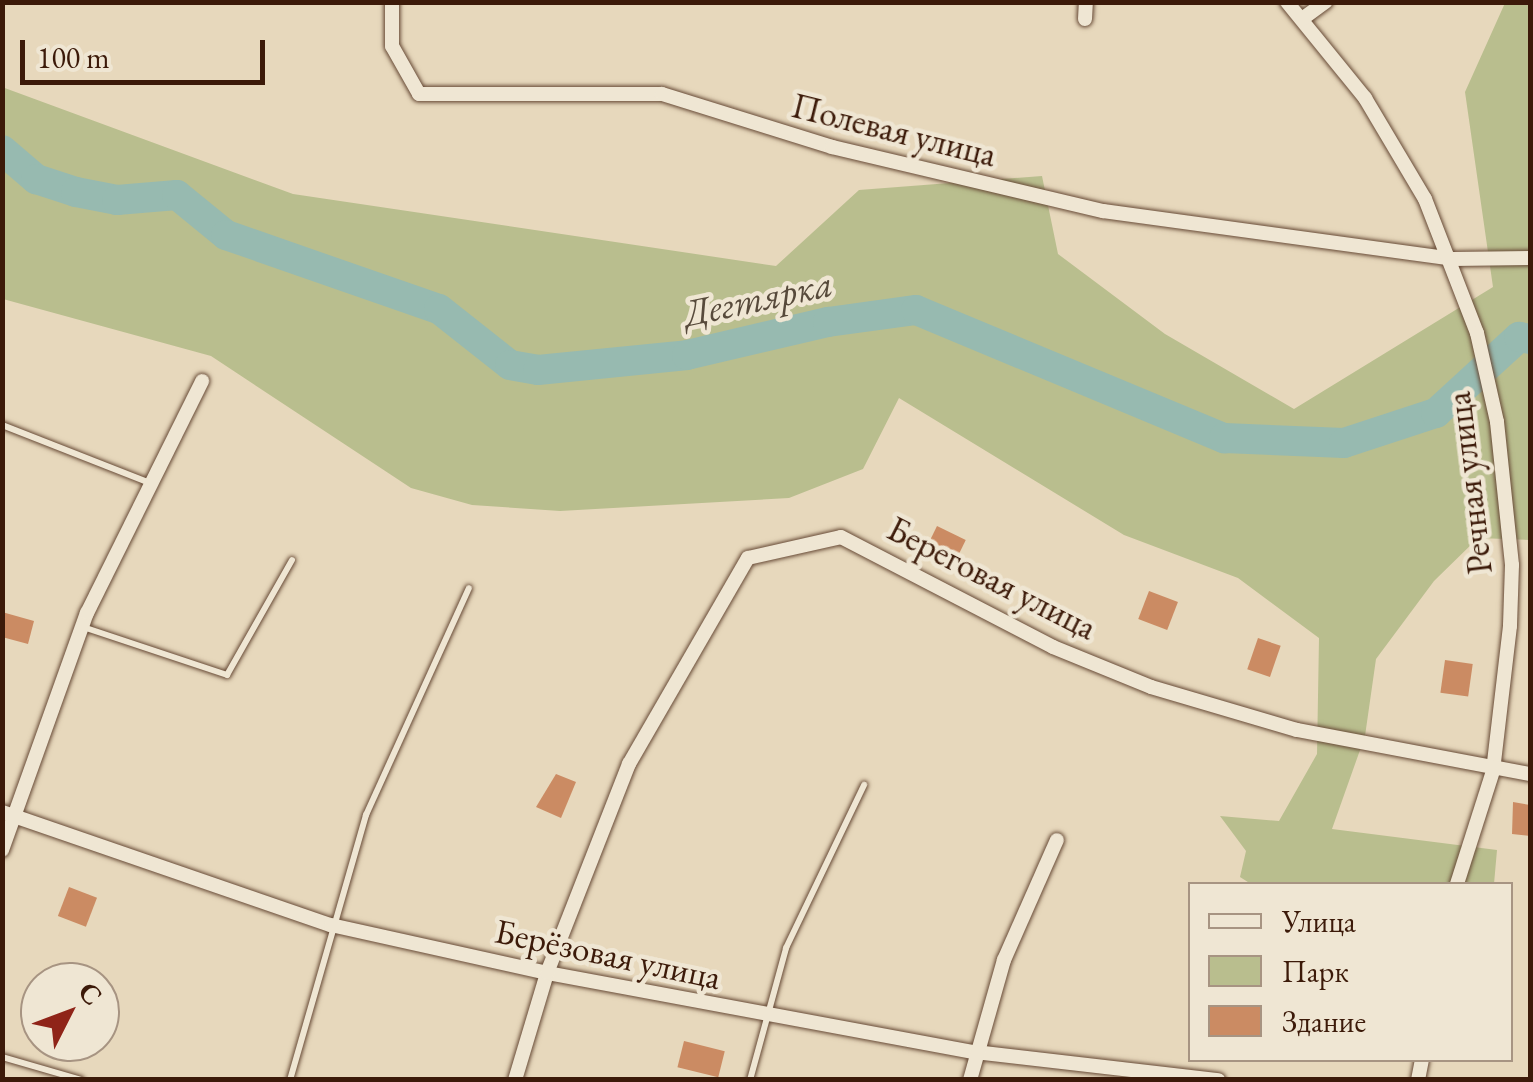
<!DOCTYPE html>
<meta charset="utf-8">
<style>
body{margin:0}
#map{position:relative;width:1533px;height:1082px;overflow:hidden;background:#e7d8bc;font-family:"EB Garamond",serif}
div>[style]{position:absolute}
[style*='--x']{left:calc(var(--x)*1px);top:calc(var(--y)*1px);width:calc(var(--w)*1px);rotate:calc(var(--a)*1deg)}
.green>*{inset:0;background:#b9be8e}
.river>*{height:30px;margin:-15px;padding:0 15px;transform-origin:15px;border-radius:15px;background:#97bab0}
.building>*{inset:0;background:#cb8b63;transform-origin:0 0}
.roads{filter:drop-shadow(0 0 2px #674a36) drop-shadow(0 0 2px #674a36)}
.service>*{height:6px;margin:-3px;padding:0 3px;transform-origin:3px;border-radius:3px;background:#efe6d3}
.minor>*{height:14px;margin:-7px;padding:0 7px;transform-origin:7px;border-radius:7px;background:#efe6d3}
span{translate:-50% -50%;white-space:nowrap;text-align:center;line-height:1.15;-webkit-text-stroke:9px #efe6d3;paint-order:stroke}
.street-label{font-size:35px;color:#3c1a09}
.water-label{font-size:38px;color:#574a3b;font-style:italic}
.frame{position:absolute;inset:0;border:5px solid #3c1a09;pointer-events:none}
.legend{position:absolute;left:1188px;top:882px;width:325px;height:180px;box-sizing:border-box;background:#efe6d3;border:2px solid #a79482;margin:0;padding:12px 18px;list-style:none;font-size:30px;color:#3c1a09}
.legend li{display:flex;align-items:center;gap:20px;height:50px}
.legend b{width:50px;border:2px solid #a79482}
.north{position:absolute;left:20px;top:962px;width:100px;height:100px;box-sizing:border-box;background:#efe6d3;border:2px solid #a79482;border-radius:50%;rotate:48deg;font-size:28px;font-weight:700;line-height:40px;text-align:center;color:#3c1a09}
.north::after{content:'';display:block;margin:auto;width:35px;height:45px;background:#8f2418;clip-path:polygon(50% 0,100% 100%,50% 72%,0 100%)}
.scale{position:absolute;left:20px;top:40px;width:245px;height:45px;box-sizing:border-box;border:5px solid #3c1a09;border-top:0;padding-left:12px;font-size:30px;line-height:35px;white-space:nowrap;color:#3c1a09;-webkit-text-stroke:8px #efe6d3;paint-order:stroke}
</style>
<div id="map">
<div class="green">
<div style="clip-path:polygon(1505px 3px,1530px 3px,1530px 540px,1478px 538px,1434px 581px,1376px 659px,1365px 736px,1332px 829px,1497px 850px,1494px 884px,1251px 884px,1240px 877px,1246px 851px,1220px 816px,1279px 821px,1317px 754px,1319px 638px,1238px 578px,1124px 535px,899px 398px,863px 469px,789px 498px,560px 511px,472px 505px,411px 488px,211px 356px,3px 299px,2px 87px,293px 194px,776px 266px,859px 190px,1042px 176px,1058px 254px,1165px 334px,1294px 409px,1493px 287px,1465px 92px)"></div>
</div>
<div class="river">
<div style="--x:2;--y:150;--w:45;--a:40.5"></div>
<div style="--x:36;--y:179;--w:42;--a:18"></div>
<div style="--x:76;--y:192;--w:42;--a:11"></div>
<div style="--x:117;--y:200;--w:60;--a:-4.8"></div>
<div style="--x:177;--y:195;--w:63;--a:39.2"></div>
<div style="--x:226;--y:235;--w:225;--a:19.2"></div>
<div style="--x:439;--y:309;--w:90;--a:38.3"></div>
<div style="--x:510;--y:365;--w:28;--a:10"></div>
<div style="--x:538;--y:370;--w:150;--a:-5.7"></div>
<div style="--x:687;--y:355;--w:145;--a:-13.2"></div>
<div style="--x:828;--y:322;--w:89;--a:-7.8"></div>
<div style="--x:916;--y:310;--w:334;--a:22.6"></div>
<div style="--x:1224;--y:438;--w:120;--a:2.4"></div>
<div style="--x:1344;--y:443;--w:97;--a:-18.1"></div>
<div style="--x:1436;--y:413;--w:113;--a:-42.5"></div>
<div style="--x:1519;--y:337;--w:11;--a:10"></div>
</div>
<div class="building">
<div style="left:937px;top:526px;width:32px;height:30px;rotate:26deg"></div>
<div style="left:1149px;top:591px;width:31px;height:30px;rotate:21deg"></div>
<div style="clip-path:polygon(2px 612px,34px 621px,28px 644px,2px 637px)"></div>
<div style="left:1258px;top:638px;width:24px;height:33px;rotate:19deg"></div>
<div style="left:1445px;top:660px;width:28px;height:33px;rotate:8deg"></div>
<div style="clip-path:polygon(556px 774px,576px 782px,561px 818px,536px 807px)"></div>
<div style="clip-path:polygon(1513px 802px,1530px 805px,1530px 836px,1512px 834px)"></div>
<div style="left:69px;top:887px;width:30px;height:31px;rotate:21deg"></div>
<div style="left:684px;top:1041px;width:42px;height:27px;rotate:14deg"></div>
</div>
<div class="roads">
<div class="service">
<div style="--x:2;--y:425;--w:159;--a:21.4"></div>
<div style="--x:83;--y:627;--w:152;--a:18.4"></div>
<div style="--x:227;--y:675;--w:132;--a:-60.5"></div>
<div style="--x:2;--y:1057;--w:82;--a:16.2"></div>
<div style="--x:290;--y:1080;--w:276;--a:-74"></div>
<div style="--x:366;--y:815;--w:249;--a:-65.6"></div>
<div style="--x:750;--y:1080;--w:137;--a:-74.7"></div>
<div style="--x:786;--y:948;--w:181;--a:-64.4"></div>
</div>
<div class="minor">
<div style="--x:392;--y:2;--w:44;--a:90"></div>
<div style="--x:392;--y:46;--w:55;--a:60.6"></div>
<div style="--x:419;--y:94;--w:243;--a:0"></div>
<div style="--x:662;--y:94;--w:178;--a:17.3"></div>
<div style="--x:832;--y:147;--w:278;--a:13.3"></div>
<div style="--x:1103;--y:211;--w:353;--a:7.8"></div>
<div style="--x:1453;--y:259;--w:77;--a:-0.7"></div>
<div style="--x:1287;--y:2;--w:124;--a:50.9"></div>
<div style="--x:1365;--y:98;--w:117;--a:59.3"></div>
<div style="--x:1425;--y:199;--w:144;--a:68.8"></div>
<div style="--x:1477;--y:333;--w:91;--a:77.3"></div>
<div style="--x:1497;--y:422;--w:144;--a:84"></div>
<div style="--x:1512;--y:565;--w:61;--a:91.9"></div>
<div style="--x:1510;--y:626;--w:146;--a:96.7"></div>
<div style="--x:1493;--y:771;--w:119;--a:107.7"></div>
<div style="--x:1085;--y:19;--w:17;--a:-87"></div>
<div style="--x:1302;--y:19;--w:29;--a:-36"></div>
<div style="--x:2;--y:812;--w:348;--a:19"></div>
<div style="--x:331;--y:925;--w:221;--a:12.5"></div>
<div style="--x:547;--y:973;--w:435;--a:10.5"></div>
<div style="--x:975;--y:1052;--w:245;--a:6.6"></div>
<div style="--x:2;--y:850;--w:252;--a:-70.3"></div>
<div style="--x:87;--y:613;--w:259;--a:-63.6"></div>
<div style="--x:515;--y:1080;--w:112;--a:-73.3"></div>
<div style="--x:547;--y:973;--w:225;--a:-68.6"></div>
<div style="--x:629;--y:764;--w:238;--a:-60"></div>
<div style="--x:748;--y:558;--w:95;--a:-12.7"></div>
<div style="--x:841;--y:537;--w:239;--a:27.4"></div>
<div style="--x:1053;--y:647;--w:106;--a:22.2"></div>
<div style="--x:1151;--y:687;--w:152;--a:16.4"></div>
<div style="--x:1297;--y:730;--w:237;--a:10.7"></div>
<div style="--x:970;--y:1080;--w:125;--a:-74.2"></div>
<div style="--x:1004;--y:960;--w:131;--a:-66.2"></div>
<div style="--x:1418;--y:1080;--w:20;--a:-79"></div>
</div>
</div>
<div class="street-label">
<span style="left:894px;top:130px;rotate:14deg">Полевая улица</span>
<span style="left:1469px;top:483px;rotate:-97deg">Речная улица</span>
<span style="left:992px;top:578px;rotate:27deg">Береговая улица</span>
<span style="left:608px;top:954px;rotate:12deg">Берёзовая улица</span>
</div>
<div class="water-label">
<span style="left:758px;top:298px;rotate:-12deg">Дегтярка</span>
</div>
<div class="frame"></div>
<ul class="legend">
<li><b style="height:12px;background:#efe6d3"></b>Улица</li>
<li><b style="height:28px;background:#b9be8e"></b>Парк</li>
<li><b style="height:28px;background:#cb8b63"></b>Здание</li>
</ul>
<div class="north">С</div>
<div class="scale">100 m</div>
</div>
